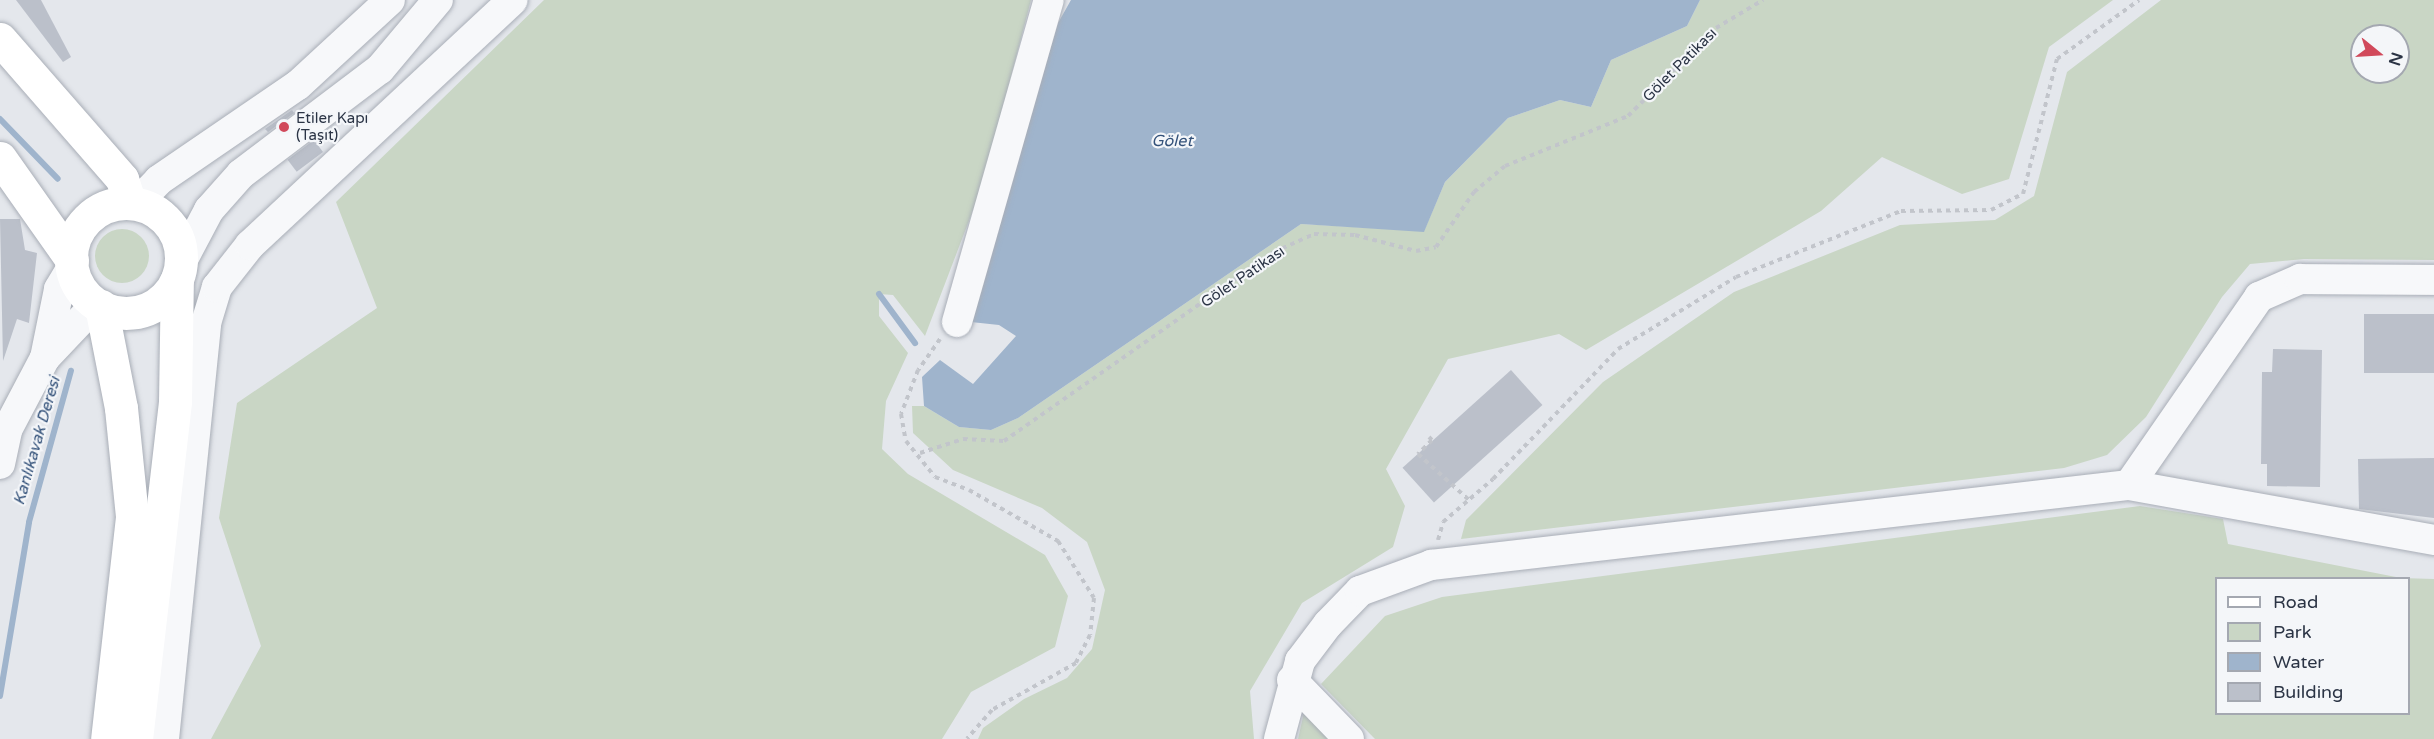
<!DOCTYPE html>
<meta charset="utf-8">
<style>
body{margin:0}
#map{position:relative;width:2434px;height:739px;overflow:hidden;background:#e4e7ec;font-family:"Varela Round",sans-serif}
div>[style]{position:absolute}
[style*='--x']{left:calc(var(--x)*1px);top:calc(var(--y)*1px);width:calc(var(--w)*1px);rotate:calc(var(--a)*1deg)}
.green>*{inset:0;background:#c9d6c5}
.round{border-radius:50%}
.water>*{inset:0;background:#9fb4cc}
.stream>*{height:6px;margin:-3px;padding:0 3px;transform-origin:3px;border-radius:3px;background:#9fb4cc}
.building>*{inset:0;background:#bbc0ca;transform-origin:0 0}
.path>*{height:4px;margin-top:-2px;transform-origin:0;background:repeating-linear-gradient(90deg,#c2c5cb 0 4.5px,transparent 0 9px)}
.roads{filter:drop-shadow(0 0 2px #a9aeb7) drop-shadow(0 0 2px #a9aeb7)}
.minor>*{height:30px;margin:-15px;padding:0 15px;transform-origin:15px;border-radius:15px;background:#f7f8fa}
.major>*{height:33px;margin:-16.5px;padding:0 16.5px;transform-origin:16.5px;border-radius:16.5px;background:#fff}
.major>.ring{margin:-16.5px;padding:0;box-sizing:content-box;background:none;border:33px solid #fff;border-radius:50%}
.dots>*{width:16px;height:16px;translate:-50% -50%;box-sizing:border-box;border:3px solid #f4f6f9;border-radius:50%}
span{translate:-50% -50%;white-space:nowrap;text-align:center;line-height:1.15;-webkit-text-stroke:4.5px #f4f6f9;paint-order:stroke}
.street-label{font-size:15px;color:#2b3445}
.poi-label{font-size:15px;color:#2b3445}
.left{translate:0 -50%;text-align:left}
.water-label{font-size:16px;color:#34527a;font-style:italic}
.legend{position:absolute;left:2215px;top:577px;width:195px;height:138px;box-sizing:border-box;background:#f4f6f9;border:2px solid #a4a8b1;margin:0;padding:8px 10px;list-style:none;font-size:18px;color:#2b3445}
.legend li{display:flex;align-items:center;gap:12px;height:30px}
.legend b{width:30px;border:2px solid #a4a8b1}
.north{position:absolute;left:2350px;top:24px;width:60px;height:60px;box-sizing:border-box;background:#f4f6f9;border:2px solid #a4a8b1;border-radius:50%;rotate:108deg;font-size:16px;font-weight:700;line-height:24px;text-align:center;color:#2b3445}
.north::after{content:'';display:block;margin:auto;width:21px;height:27px;background:#d1495b;clip-path:polygon(50% 0,100% 100%,50% 72%,0 100%)}
</style>
<div id="map">
<div class="green">
<div style="clip-path:polygon(544px 0,1031px 0,983px 184px,925px 336px,893px 295px,879px 294px,879px 316px,908px 353px,886px 401px,882px 449px,908px 474px,1045px 555px,1068px 596px,1055px 647px,971px 692px,942px 739px,211px 739px,261px 646px,219px 518px,237px 403px,377px 308px,336px 202px)"></div>
<div style="clip-path:polygon(1700px 0,2113px 0,2049px 47px,2009px 179px,1962px 194px,1882px 157px,1821px 211px,1586px 350px,1559px 334px,1448px 359px,1386px 469px,1405px 506px,1393px 547px,1302px 603px,1250px 691px,1254px 739px,978px 739px,983px 728px,1024px 699px,1067px 678px,1092px 649px,1105px 590px,1087px 542px,1042px 508px,953px 470px,913px 433px,912px 406px,924px 406px,959px 427px,991px 430px,1018px 418px,1301px 224px,1424px 231px,1445px 182px,1508px 118px,1560px 100px,1591px 107px,1611px 60px,1687px 26px)"></div>
<div style="clip-path:polygon(evenodd,2161px 0,2434px 0,2434px 260px,2304px 259px,2250px 264px,2222px 297px,2146px 417px,2107px 455px,2064px 468px,1461px 539px,1466px 520px,1603px 382px,1734px 292px,1900px 225px,1995px 220px,2034px 196px,2067px 72px,2161px 0,2362px 36px,2398px 36px,2398px 72px,2362px 72px,2362px 36px)"></div>
<div class="round" style="left:95px;top:229px;width:54px;height:54px"></div>
<div style="clip-path:polygon(evenodd,2140px 506px,2223px 519px,2228px 544px,2401px 578px,2434px 579px,2434px 739px,1375px 739px,1321px 684px,1385px 616px,1442px 597px,2140px 506px,2216px 578px,2408px 578px,2408px 714px,2216px 714px,2216px 578px)"></div>
<div style="clip-path:polygon(1305px 708px,1335px 739px,1298px 739px)"></div>
</div>
<div class="water">
<div style="clip-path:polygon(1071px 0,1700px 0,1687px 26px,1611px 60px,1591px 107px,1560px 100px,1508px 118px,1445px 182px,1424px 232px,1301px 224px,1018px 418px,991px 430px,959px 427px,924px 406px,922px 377px,940px 360px,973px 384px,1016px 336px,999px 325px,971px 322px,1058px 23px)"></div>
</div>
<div class="stream">
<div style="--x:0;--y:119;--w:83;--a:46"></div>
<div style="--x:879;--y:294;--w:61;--a:53.7"></div>
<div style="--x:0;--y:696;--w:176;--a:-80.5"></div>
<div style="--x:29;--y:522;--w:157;--a:-74.5"></div>
</div>
<div class="building">
<div style="clip-path:polygon(16px 0,41px 0,71px 57px,63px 62px)"></div>
<div style="clip-path:polygon(292px 110px,294px 113px,268px 132px,265px 129px)"></div>
<div style="left:314px;top:140px;width:15px;height:33px;rotate:53deg"></div>
<div style="clip-path:polygon(0 219px,20px 219px,25px 250px,37px 253px,29px 323px,17px 319px,3px 361px)"></div>
<div style="left:2434px;top:314px;width:59px;height:70px;rotate:90deg"></div>
<div style="clip-path:polygon(2273px 349px,2322px 350px,2320px 487px,2267px 486px,2267px 464px,2261px 464px,2262px 372px,2272px 372px)"></div>
<div style="left:1511px;top:370px;width:47px;height:146px;rotate:48deg"></div>
<div style="clip-path:polygon(2434px 458px,2434px 518px,2359px 509px,2358px 459px)"></div>
</div>
<div class="path">
<div style="--x:940;--y:339;--w:38;--a:125"></div>
<div style="--x:918;--y:370;--w:47;--a:111.1"></div>
<div style="--x:901;--y:414;--w:27;--a:80"></div>
<div style="--x:906;--y:441;--w:46;--a:51.1"></div>
<div style="--x:935;--y:477;--w:36;--a:21"></div>
<div style="--x:969;--y:490;--w:103;--a:29.8"></div>
<div style="--x:1058;--y:541;--w:67;--a:57.7"></div>
<div style="--x:1094;--y:598;--w:37;--a:96"></div>
<div style="--x:1090;--y:635;--w:31;--a:117"></div>
<div style="--x:1076;--y:663;--w:96;--a:150.8"></div>
<div style="--x:992;--y:710;--w:38;--a:131"></div>
<div style="--x:1429;--y:437;--w:4;--a:45"></div>
<div style="--x:1432;--y:440;--w:20;--a:135"></div>
<div style="--x:1418;--y:454;--w:69;--a:42"></div>
<div style="--x:920;--y:453;--w:45;--a:-18"></div>
<div style="--x:963;--y:439;--w:41;--a:2.8"></div>
<div style="--x:1004;--y:441;--w:330;--a:-35"></div>
<div style="--x:1274;--y:252;--w:44;--a:-24.2"></div>
<div style="--x:1314;--y:234;--w:41;--a:1.4"></div>
<div style="--x:1355;--y:235;--w:63;--a:14.7"></div>
<div style="--x:1416;--y:251;--w:20;--a:-11"></div>
<div style="--x:1436;--y:247;--w:67;--a:-55.4"></div>
<div style="--x:1474;--y:192;--w:40;--a:-40"></div>
<div style="--x:1505;--y:166;--w:133;--a:-22.1"></div>
<div style="--x:1628;--y:116;--w:124;--a:-45"></div>
<div style="--x:1716;--y:28;--w:55;--a:-30.8"></div>
<div style="--x:1438;--y:540;--w:19;--a:-74"></div>
<div style="--x:1443;--y:522;--w:66;--a:-40.7"></div>
<div style="--x:1493;--y:479;--w:180;--a:-46.1"></div>
<div style="--x:1618;--y:349;--w:138;--a:-31.4"></div>
<div style="--x:1736;--y:277;--w:178;--a:-21.8"></div>
<div style="--x:1901;--y:211;--w:90;--a:-0.6"></div>
<div style="--x:1991;--y:210;--w:36;--a:-27"></div>
<div style="--x:2023;--y:194;--w:139;--a:-75.9"></div>
<div style="--x:2057;--y:59;--w:101;--a:-35.7"></div>
</div>
<div class="roads">
<div class="minor">
<div style="--x:136;--y:204;--w:33;--a:-46"></div>
<div style="--x:159;--y:180;--w:168;--a:-34.4"></div>
<div style="--x:298;--y:85;--w:125;--a:-42.7"></div>
<div style="--x:181;--y:263;--w:60;--a:-62.2"></div>
<div style="--x:209;--y:210;--w:48;--a:-48.4"></div>
<div style="--x:241;--y:174;--w:174;--a:-37.1"></div>
<div style="--x:380;--y:69;--w:90;--a:-50"></div>
<div style="--x:957;--y:322;--w:335;--a:-74.1"></div>
<div style="--x:45;--y:358;--w:70;--a:-78.5"></div>
<div style="--x:59;--y:289;--w:26;--a:-59"></div>
<div style="--x:0;--y:464;--w:35;--a:-78"></div>
<div style="--x:7;--y:430;--w:81;--a:-62.2"></div>
<div style="--x:45;--y:358;--w:74;--a:-46.6"></div>
<div style="--x:2129;--y:485;--w:229;--a:-55.3"></div>
<div style="--x:2259;--y:297;--w:45;--a:-23.7"></div>
<div style="--x:2300;--y:279;--w:134;--a:0.4"></div>
<div style="--x:1292;--y:680;--w:82;--a:46"></div>
<div style="--x:164;--y:739;--w:418;--a:-84.2"></div>
<div style="--x:206;--y:323;--w:38;--a:-73"></div>
<div style="--x:217;--y:287;--w:53;--a:-51.8"></div>
<div style="--x:250;--y:245;--w:359;--a:-43"></div>
<div style="--x:1279;--y:739;--w:81;--a:-74.9"></div>
<div style="--x:1300;--y:661;--w:46;--a:-52.9"></div>
<div style="--x:1328;--y:624;--w:46;--a:-45.9"></div>
<div style="--x:1360;--y:591;--w:76;--a:-20.1"></div>
<div style="--x:1431;--y:565;--w:703;--a:-6.54"></div>
<div style="--x:2129;--y:485;--w:310;--a:10.2"></div>
</div>
<div class="major">
<div style="--x:0;--y:39;--w:186;--a:48.9"></div>
<div style="--x:122;--y:179;--w:25;--a:72"></div>
<div style="--x:0;--y:158;--w:125;--a:54.8"></div>
<div class="ring" style="left:71px;top:203px;width:77px;height:77px"></div>
<div style="--x:101;--y:306;--w:104;--a:78.9"></div>
<div style="--x:121;--y:408;--w:110;--a:84.2"></div>
<div style="--x:132;--y:517;--w:223;--a:96.4"></div>
<div style="--x:136;--y:739;--w:340;--a:-83.4"></div>
<div style="--x:175;--y:401;--w:122;--a:-89.1"></div>
</div>
</div>
<div class="dots">
<div style="left:284px;top:127px;background:#d1495b"></div>
</div>
<div class="street-label">
<span style="left:1680px;top:65px;rotate:-45deg">Gölet Patikası</span>
<span style="left:1243px;top:277px;rotate:-34deg">Gölet Patikası</span>
</div>
<div class="poi-label">
<span class="left" style="left:296px;top:127px">Etiler Kapı<br>(Taşıt)</span>
</div>
<div class="water-label">
<span style="left:1172px;top:141px">Gölet</span>
<span style="left:37px;top:441px;rotate:-74deg">Kanlıkavak Deresi</span>
</div>
<ul class="legend">
<li><b style="height:8px;background:#fff"></b>Road</li>
<li><b style="height:16px;background:#c9d6c5"></b>Park</li>
<li><b style="height:16px;background:#9fb4cc"></b>Water</li>
<li><b style="height:16px;background:#bbc0ca"></b>Building</li>
</ul>
<div class="north">N</div>
</div>
